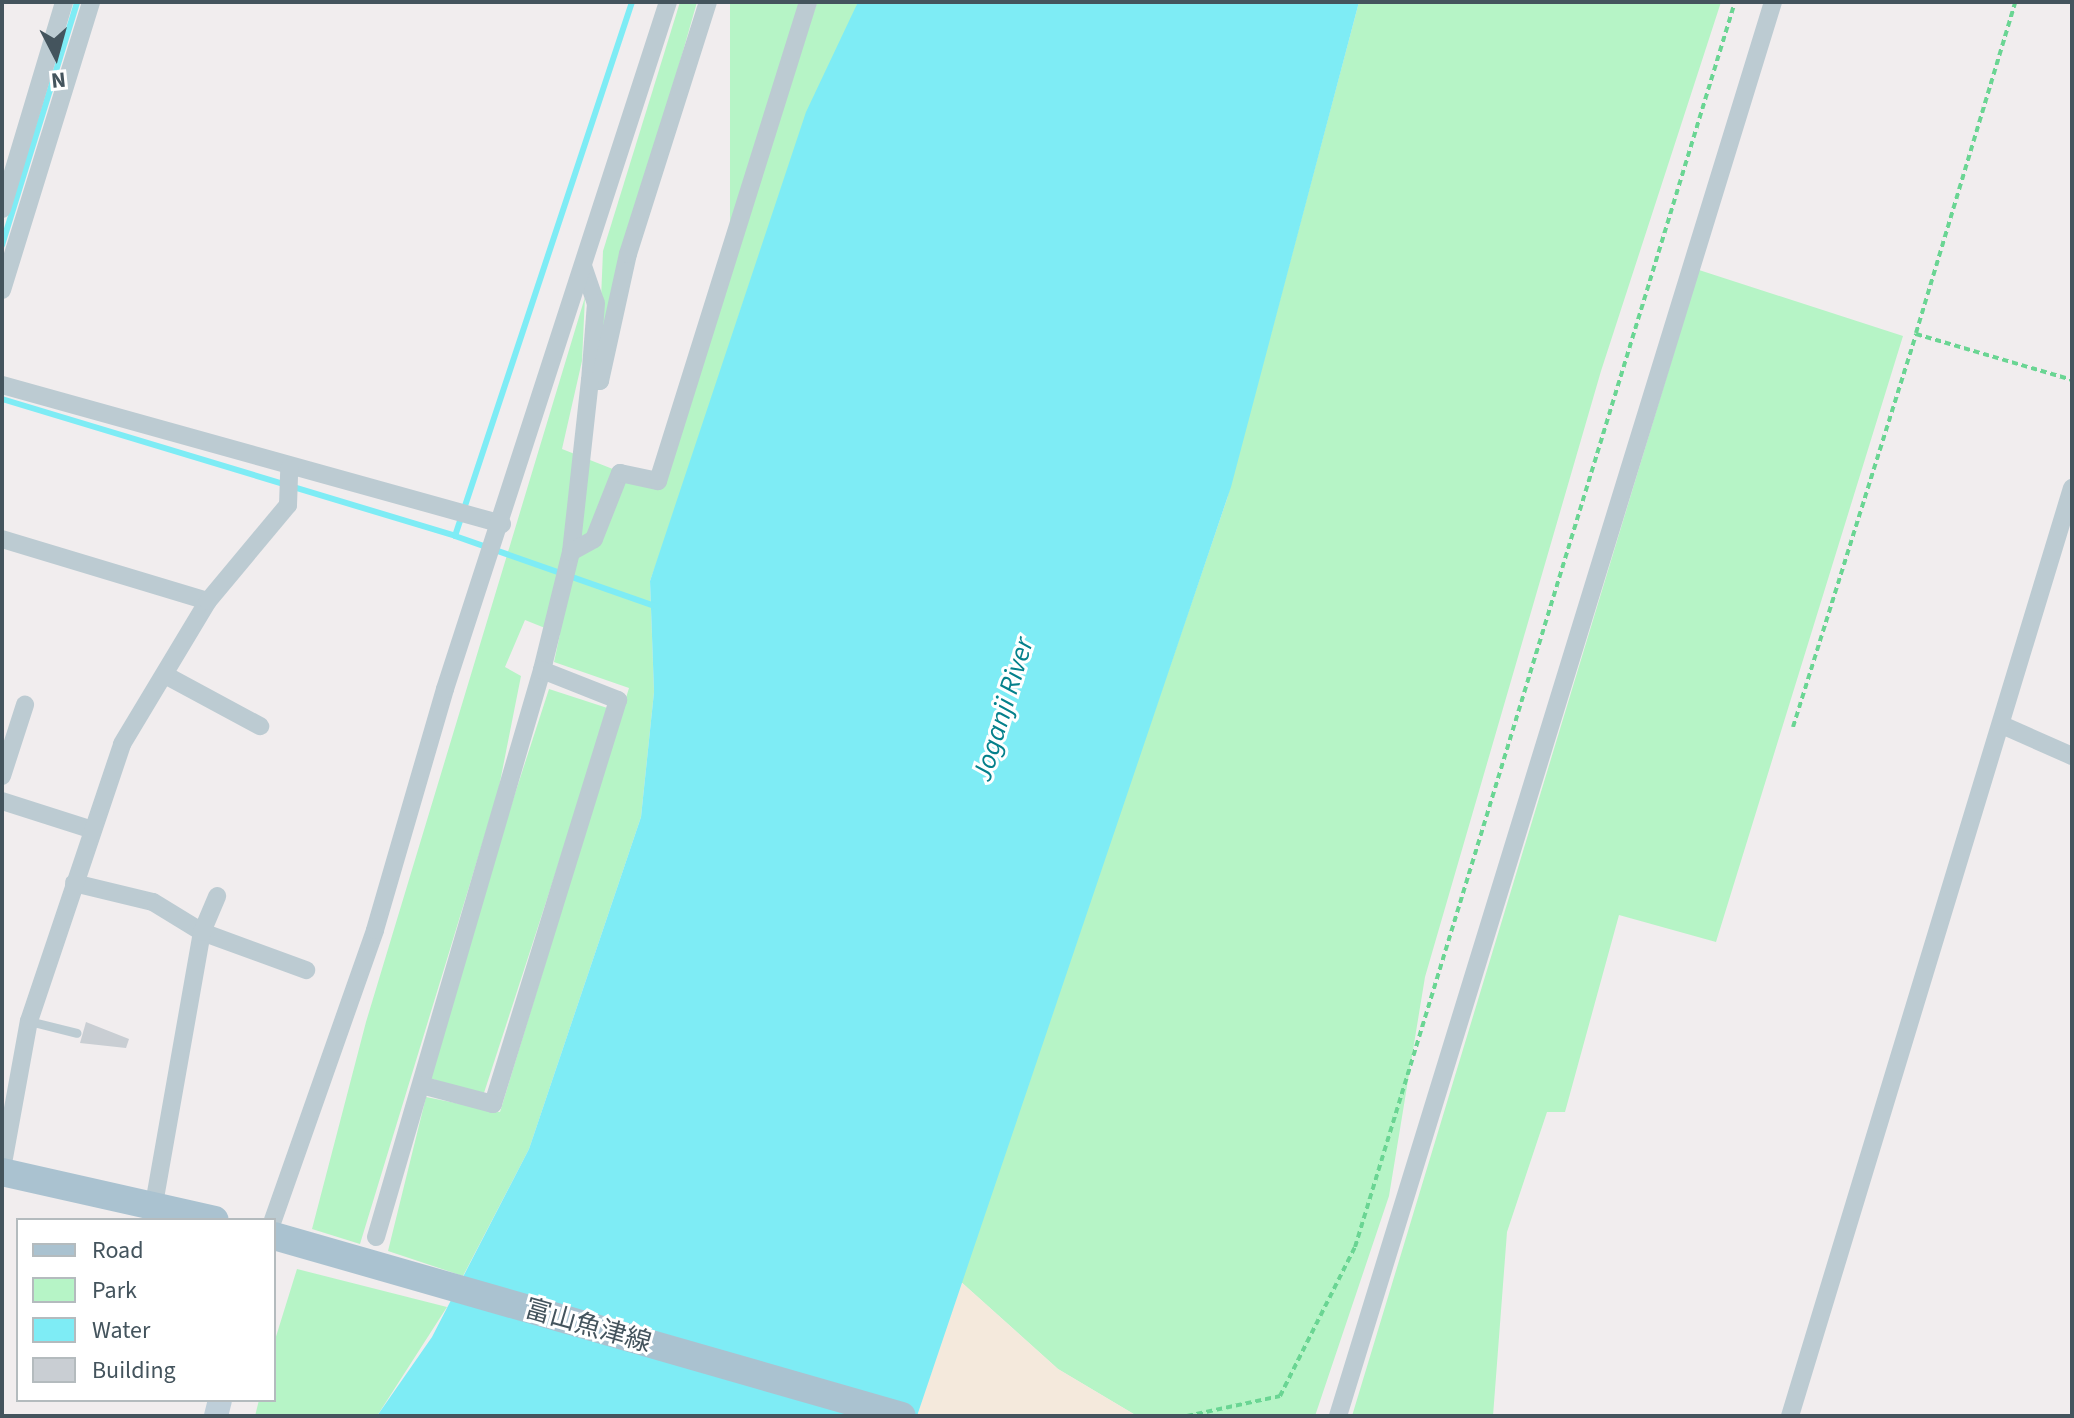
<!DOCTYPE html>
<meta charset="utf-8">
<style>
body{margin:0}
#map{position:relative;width:2074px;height:1418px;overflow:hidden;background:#f1edee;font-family:"Source Sans 3","Noto Sans JP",sans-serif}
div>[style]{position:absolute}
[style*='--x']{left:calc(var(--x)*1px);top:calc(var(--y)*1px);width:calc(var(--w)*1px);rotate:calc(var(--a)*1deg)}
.green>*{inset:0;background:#b6f4c6;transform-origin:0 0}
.sand>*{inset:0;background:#f4e9dc}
.water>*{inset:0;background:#7eecf5}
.stream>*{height:6px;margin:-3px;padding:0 3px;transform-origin:3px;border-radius:3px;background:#7eecf5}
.building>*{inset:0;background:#c9ced3}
.path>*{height:4px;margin-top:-2px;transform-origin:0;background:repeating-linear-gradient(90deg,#6ad593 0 6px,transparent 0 10px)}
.lane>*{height:9px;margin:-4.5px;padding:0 4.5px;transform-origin:4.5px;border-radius:4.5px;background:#bccbd2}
.street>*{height:18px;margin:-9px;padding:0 9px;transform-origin:9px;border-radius:9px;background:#bccbd2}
.secondary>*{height:24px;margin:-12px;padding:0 12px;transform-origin:12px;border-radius:12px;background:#beced9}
.primary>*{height:28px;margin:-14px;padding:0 14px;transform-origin:14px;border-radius:14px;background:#aac2d0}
span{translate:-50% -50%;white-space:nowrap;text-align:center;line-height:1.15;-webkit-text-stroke:6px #fff;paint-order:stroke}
.street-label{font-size:26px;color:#44545d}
.water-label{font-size:28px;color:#04808b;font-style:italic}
.frame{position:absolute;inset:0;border:4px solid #44545d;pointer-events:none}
.legend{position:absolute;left:16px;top:1218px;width:260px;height:184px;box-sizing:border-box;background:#fff;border:2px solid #b4bbbe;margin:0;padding:10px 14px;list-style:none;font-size:24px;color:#44545d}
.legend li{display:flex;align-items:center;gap:16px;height:40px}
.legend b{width:40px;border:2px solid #b4bbbe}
.north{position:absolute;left:16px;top:16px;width:80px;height:80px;-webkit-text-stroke:6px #fff;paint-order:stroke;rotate:174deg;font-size:22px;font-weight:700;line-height:32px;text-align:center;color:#44545d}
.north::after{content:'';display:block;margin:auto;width:28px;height:36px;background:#44545d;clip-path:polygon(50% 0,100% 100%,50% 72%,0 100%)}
</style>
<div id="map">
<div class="green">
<div style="clip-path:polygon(680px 2px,697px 2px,599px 347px,603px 251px)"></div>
<div style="left:730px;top:2px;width:68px;height:467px"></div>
<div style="clip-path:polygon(817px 2px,858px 2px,650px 581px,654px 692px,641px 817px,529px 1149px,463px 1276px,388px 1251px,426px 1097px,500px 1112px,629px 688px,554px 662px,560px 634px,525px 620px,505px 667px,521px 676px,498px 792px,360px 1244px,312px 1229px,366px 1022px,585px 297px,582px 361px,562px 449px,661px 488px)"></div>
<div style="clip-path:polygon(1359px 2px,1721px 2px,1601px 371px,1425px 977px,1389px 1196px,1315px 1416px,1137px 1416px,1058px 1369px,960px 1281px,1227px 499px)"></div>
<div style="clip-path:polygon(1699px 270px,1903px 336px,1716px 942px,1619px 915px,1565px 1112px,1547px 1112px,1507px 1232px,1493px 1416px,1352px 1416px)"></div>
<div style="left:549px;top:689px;width:63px;height:407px;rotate:18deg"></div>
<div style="clip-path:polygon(297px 1269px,447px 1307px,377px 1416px,255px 1416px,259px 1400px,274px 1400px,274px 1343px)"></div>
</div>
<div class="sand">
<div style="clip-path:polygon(960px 1281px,1058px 1369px,1137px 1416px,917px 1416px)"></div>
</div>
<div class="water">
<div style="clip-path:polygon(858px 2px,1359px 2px,1231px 487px,917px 1416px,377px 1416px,432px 1337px,529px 1149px,641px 817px,654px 692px,650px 581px,806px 112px)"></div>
</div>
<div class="stream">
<div style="--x:2;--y:245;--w:254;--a:-72.8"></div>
<div style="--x:2;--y:399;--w:473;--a:16.8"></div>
<div style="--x:455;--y:536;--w:215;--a:19.3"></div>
<div style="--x:455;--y:536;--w:563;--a:-71.66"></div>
</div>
<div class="building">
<div style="clip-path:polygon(86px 1022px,129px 1039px,126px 1048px,80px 1043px)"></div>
</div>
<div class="path">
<div style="--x:1916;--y:333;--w:345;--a:-73.3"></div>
<div style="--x:1793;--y:727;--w:412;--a:-72.6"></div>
<div style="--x:1916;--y:334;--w:163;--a:16.4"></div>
<div style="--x:1187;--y:1416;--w:95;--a:-12.1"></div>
<div style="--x:1280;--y:1396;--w:167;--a:-63.3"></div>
<div style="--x:1355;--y:1247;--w:1302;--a:-73.03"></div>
</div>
<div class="lane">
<div style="--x:29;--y:1021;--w:49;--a:14"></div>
</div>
<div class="street">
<div style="--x:2;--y:209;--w:216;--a:-73.3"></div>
<div style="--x:583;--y:266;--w:39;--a:71"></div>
<div style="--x:596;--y:303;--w:78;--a:94.4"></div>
<div style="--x:590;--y:381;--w:10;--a:0"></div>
<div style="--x:600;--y:381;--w:130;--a:-77.6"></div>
<div style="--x:628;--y:254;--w:264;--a:-72.4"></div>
<div style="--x:2;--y:290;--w:301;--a:-72.8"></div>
<div style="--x:2;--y:385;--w:519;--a:15.54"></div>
<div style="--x:2;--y:539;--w:215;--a:16.8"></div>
<div style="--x:571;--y:552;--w:172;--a:-83.7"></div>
<div style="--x:542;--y:670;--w:122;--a:-76.2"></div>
<div style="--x:571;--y:552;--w:26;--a:-29"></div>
<div style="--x:594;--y:539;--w:71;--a:-68.5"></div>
<div style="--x:620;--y:473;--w:39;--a:12"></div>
<div style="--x:658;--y:481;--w:502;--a:-72.61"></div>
<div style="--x:167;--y:676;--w:106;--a:28.3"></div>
<div style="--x:2002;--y:725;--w:77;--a:23.9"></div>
<div style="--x:2;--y:776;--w:75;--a:-72.1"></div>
<div style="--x:2;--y:801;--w:92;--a:17.7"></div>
<div style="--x:74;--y:883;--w:81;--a:13.5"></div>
<div style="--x:153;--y:902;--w:57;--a:31.5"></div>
<div style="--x:202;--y:932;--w:111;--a:20.1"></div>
<div style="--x:2;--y:1169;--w:150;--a:-79.7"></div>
<div style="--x:29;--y:1021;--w:292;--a:-71.4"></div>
<div style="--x:122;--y:744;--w:167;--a:-59"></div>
<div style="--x:208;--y:601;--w:125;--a:-50.2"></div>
<div style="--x:288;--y:505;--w:37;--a:-88"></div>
<div style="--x:154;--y:1204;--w:276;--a:-80"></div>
<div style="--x:202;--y:932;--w:39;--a:-67"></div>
<div style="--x:273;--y:1220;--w:307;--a:-70.6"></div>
<div style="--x:375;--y:930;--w:251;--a:-73.8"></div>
<div style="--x:445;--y:689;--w:722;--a:-72.02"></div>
<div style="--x:376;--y:1237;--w:591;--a:-73.68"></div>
<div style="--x:542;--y:670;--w:82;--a:21.5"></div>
<div style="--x:618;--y:700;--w:423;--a:107.2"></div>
<div style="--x:493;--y:1104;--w:74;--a:-165.2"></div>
<div style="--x:1338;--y:1416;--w:1479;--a:-72.9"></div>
<div style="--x:1790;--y:1416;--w:970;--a:-73.1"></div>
</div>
<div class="secondary">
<div style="--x:216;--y:1416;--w:16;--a:-76"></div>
</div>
<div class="primary">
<div style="--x:2;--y:1172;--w:218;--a:12.7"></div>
<div style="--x:274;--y:1236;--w:653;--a:15.99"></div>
</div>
<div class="street-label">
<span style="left:588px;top:1326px;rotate:16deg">富山魚津線</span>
</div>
<div class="water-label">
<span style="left:1003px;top:709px;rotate:-73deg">Joganji River</span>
</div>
<div class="frame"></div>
<ul class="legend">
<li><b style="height:10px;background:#aac2d0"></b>Road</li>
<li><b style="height:22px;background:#b6f4c6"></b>Park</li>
<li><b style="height:22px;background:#7eecf5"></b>Water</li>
<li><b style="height:22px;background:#c9ced3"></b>Building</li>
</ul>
<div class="north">N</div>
</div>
